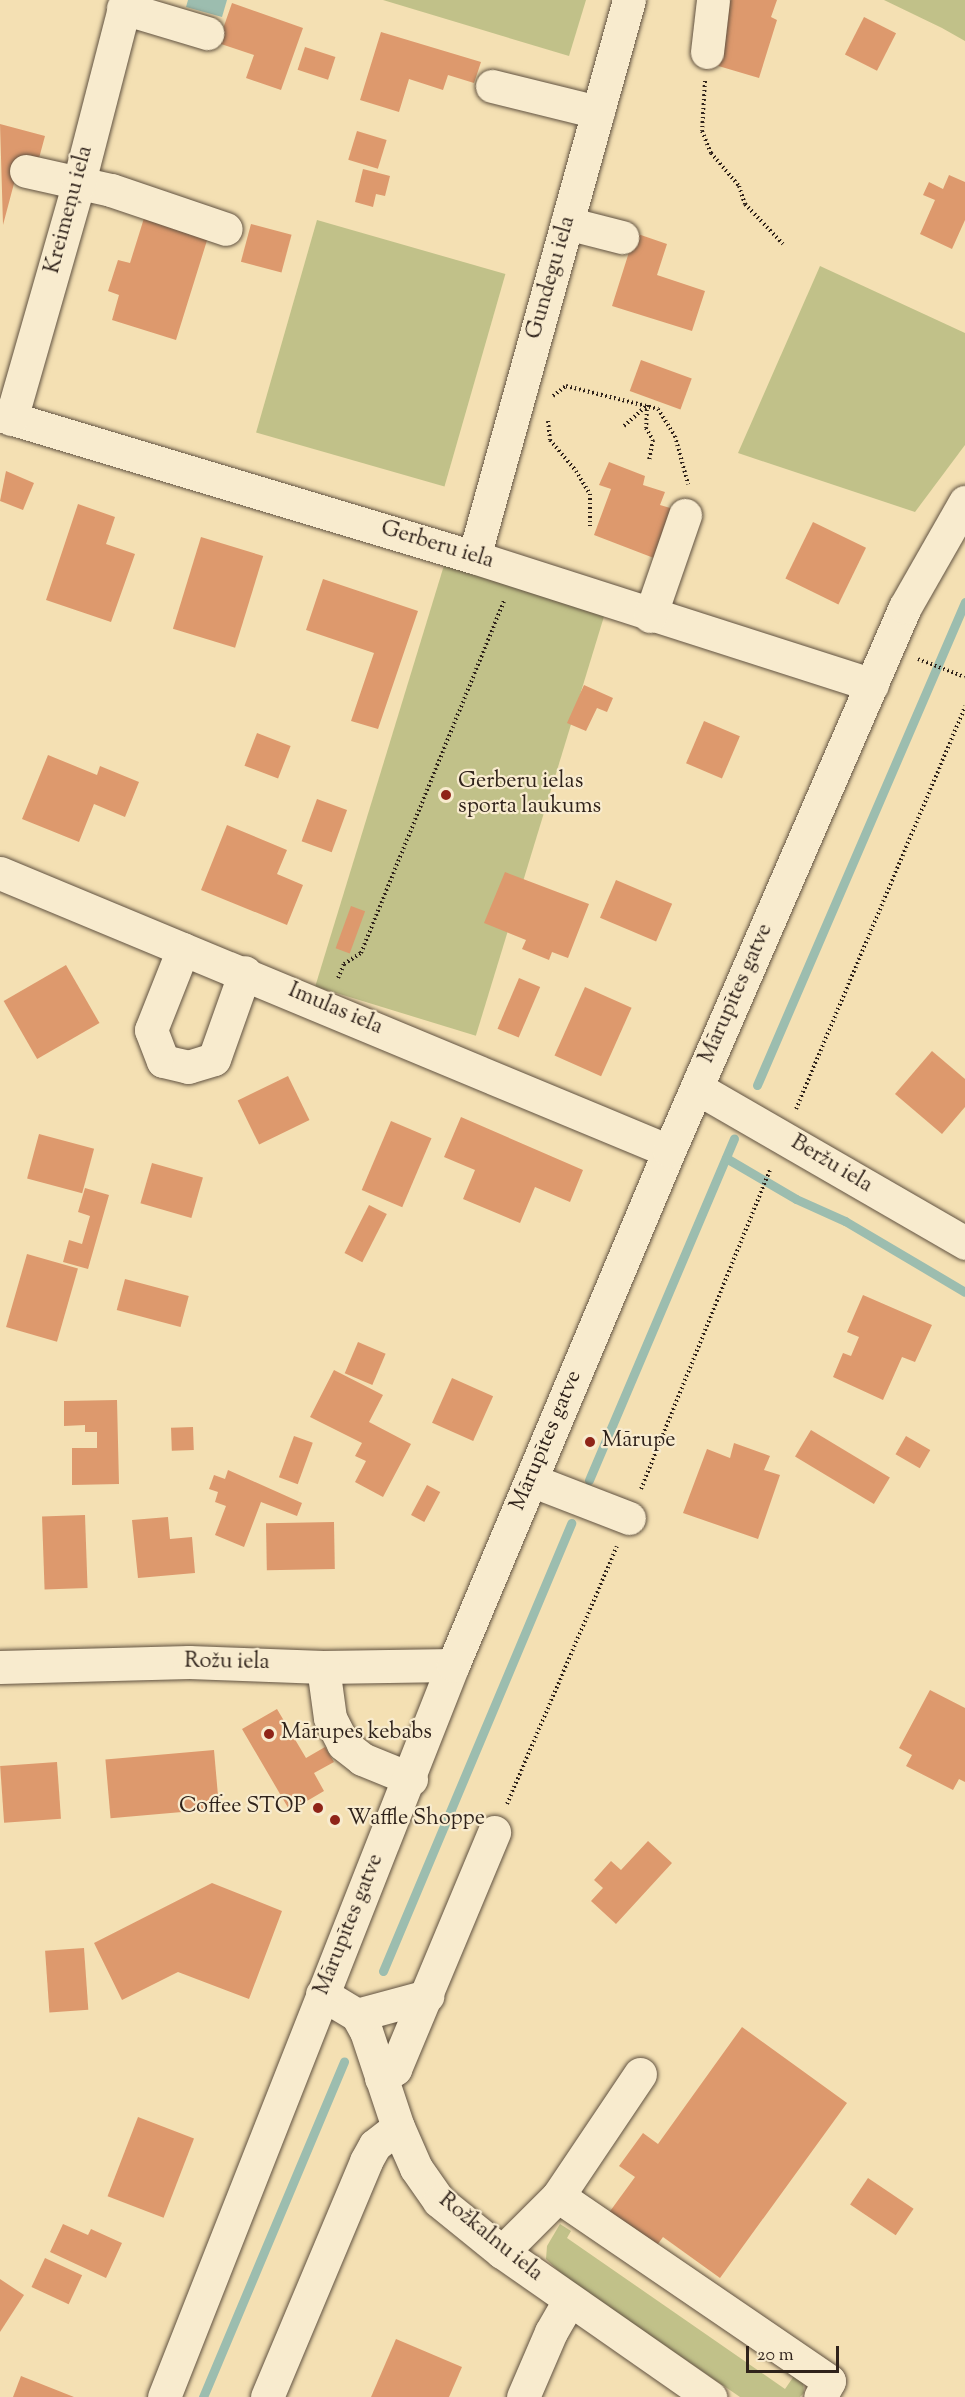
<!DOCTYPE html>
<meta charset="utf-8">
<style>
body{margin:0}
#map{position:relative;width:965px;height:2397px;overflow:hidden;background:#f4e0b3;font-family:"Sorts Mill Goudy",serif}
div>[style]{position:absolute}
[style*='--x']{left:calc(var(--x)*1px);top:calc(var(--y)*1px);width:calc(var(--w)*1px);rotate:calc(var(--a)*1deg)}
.green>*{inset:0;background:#c1c189;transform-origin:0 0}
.water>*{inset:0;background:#9cbdaf}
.stream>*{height:9px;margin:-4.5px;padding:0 4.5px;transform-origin:4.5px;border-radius:4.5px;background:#9cbdaf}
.building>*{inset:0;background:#dd996d;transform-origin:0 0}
.path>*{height:4px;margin-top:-2px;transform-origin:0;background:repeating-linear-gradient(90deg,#30231b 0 1.5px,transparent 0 4.5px)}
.roads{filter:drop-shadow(0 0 2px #615241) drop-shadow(0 0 2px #615241)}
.minor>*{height:33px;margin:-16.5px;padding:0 16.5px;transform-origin:16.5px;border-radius:16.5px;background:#f8ebce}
.dots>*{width:16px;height:16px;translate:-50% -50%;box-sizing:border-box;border:3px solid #f8ebce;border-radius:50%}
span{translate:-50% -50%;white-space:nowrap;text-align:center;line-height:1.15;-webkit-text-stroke:4.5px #f8ebce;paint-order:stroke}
.street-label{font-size:22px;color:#30231b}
.poi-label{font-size:22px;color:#30231b}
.left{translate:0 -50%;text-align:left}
.right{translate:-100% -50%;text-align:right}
.scale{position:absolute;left:746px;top:2346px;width:93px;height:27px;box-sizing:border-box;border:3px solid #30231b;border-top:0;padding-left:8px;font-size:18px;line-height:21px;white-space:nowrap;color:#30231b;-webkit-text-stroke:4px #f8ebce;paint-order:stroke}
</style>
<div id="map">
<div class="green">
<div style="clip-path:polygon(383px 0,586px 0,569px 56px)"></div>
<div style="clip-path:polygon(884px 0,965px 0,965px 41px,942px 28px)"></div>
<div style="left:317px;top:220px;width:196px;height:221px;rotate:16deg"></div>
<div style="clip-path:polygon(820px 266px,965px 333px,965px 445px,915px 512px,738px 453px)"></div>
<div style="left:445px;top:562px;width:168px;height:444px;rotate:17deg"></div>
<div style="clip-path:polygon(560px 2224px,571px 2231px,567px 2238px,785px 2389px,794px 2376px,803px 2381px,804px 2393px,800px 2397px,740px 2397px,565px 2277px,546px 2259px,547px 2246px)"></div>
</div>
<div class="water">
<div style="clip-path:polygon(188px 0,227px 0,222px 17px,186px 7px)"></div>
</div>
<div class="stream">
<div style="--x:757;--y:1085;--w:526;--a:-66.7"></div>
<div style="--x:726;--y:1158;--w:81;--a:30.4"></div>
<div style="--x:796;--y:1199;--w:54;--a:24.2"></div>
<div style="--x:845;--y:1221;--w:139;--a:30.6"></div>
<div style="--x:589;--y:1480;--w:371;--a:-67"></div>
<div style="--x:383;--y:1971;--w:486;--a:-67.2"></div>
<div style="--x:203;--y:2397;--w:364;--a:-67.2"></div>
</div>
<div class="building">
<div style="clip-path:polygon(724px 0,777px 0,771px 17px,777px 20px,759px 78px,715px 65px,727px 22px,718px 19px)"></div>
<div style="clip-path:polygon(232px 3px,303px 28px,281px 90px,246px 78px,254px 55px,218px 43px)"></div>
<div style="left:864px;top:17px;width:36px;height:42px;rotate:27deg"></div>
<div style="clip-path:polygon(381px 32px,481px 62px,474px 83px,448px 75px,443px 90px,409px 79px,399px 112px,360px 100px)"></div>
<div style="left:305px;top:47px;width:32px;height:24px;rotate:18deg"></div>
<div style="clip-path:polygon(0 124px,45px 136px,38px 162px,21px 157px,3px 225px)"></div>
<div style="left:357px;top:131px;width:31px;height:30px;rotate:17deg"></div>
<div style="clip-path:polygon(363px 169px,390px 176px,385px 196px,376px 194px,373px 207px,355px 202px)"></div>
<div style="clip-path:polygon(949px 175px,965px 182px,965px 220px,952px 249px,920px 234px,935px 200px,923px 195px,929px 182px,943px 189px)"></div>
<div style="clip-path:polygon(145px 215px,209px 234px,176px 340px,112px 320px,119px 295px,108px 291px,118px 260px,130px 263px)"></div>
<div style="left:251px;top:224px;width:42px;height:39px;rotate:15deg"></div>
<div style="clip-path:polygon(635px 233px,667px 244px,657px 275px,705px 291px,692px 331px,612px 306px)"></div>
<div style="left:641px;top:360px;width:54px;height:33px;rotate:20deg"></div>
<div style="clip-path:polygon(609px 462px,645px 476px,643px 485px,665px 492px,660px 505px,677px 510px,659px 560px,594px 535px,611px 489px,599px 485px)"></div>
<div style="clip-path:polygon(6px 471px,34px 483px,23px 510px,0 501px)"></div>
<div style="clip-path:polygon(78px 504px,115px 517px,106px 544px,135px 554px,111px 622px,46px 600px)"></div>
<div style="left:813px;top:522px;width:59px;height:63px;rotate:26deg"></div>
<div style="left:201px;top:537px;width:65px;height:96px;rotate:17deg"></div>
<div style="clip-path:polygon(323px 579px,418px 611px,378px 729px,351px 721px,374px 653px,306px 630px)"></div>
<div style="clip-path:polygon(584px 685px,613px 698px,607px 712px,597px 708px,586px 731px,567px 723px)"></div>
<div style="left:704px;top:721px;width:39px;height:46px;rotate:23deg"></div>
<div style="left:257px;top:733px;width:36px;height:35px;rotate:21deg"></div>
<div style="clip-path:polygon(48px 755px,97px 775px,100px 766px,139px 782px,125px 817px,94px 804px,79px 842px,22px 819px)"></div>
<div style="left:317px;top:799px;width:32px;height:45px;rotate:20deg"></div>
<div style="clip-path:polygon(227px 825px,287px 850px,277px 874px,303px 885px,287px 925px,201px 890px)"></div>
<div style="clip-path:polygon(505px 872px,589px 904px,568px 958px,552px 952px,549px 960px,522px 949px,526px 940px,484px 923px)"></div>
<div style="left:616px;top:880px;width:61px;height:41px;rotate:23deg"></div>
<div style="left:351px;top:906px;width:15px;height:45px;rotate:20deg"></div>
<div style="left:66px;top:965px;width:67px;height:72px;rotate:60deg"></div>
<div style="left:519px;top:978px;width:23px;height:55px;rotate:23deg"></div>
<div style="left:585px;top:987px;width:51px;height:75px;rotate:24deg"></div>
<div style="clip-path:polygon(932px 1051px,965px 1079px,965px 1107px,942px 1134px,895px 1094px)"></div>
<div style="left:288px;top:1076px;width:49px;height:56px;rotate:64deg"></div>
<div style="clip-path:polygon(461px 1117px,583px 1170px,570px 1202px,535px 1187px,520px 1223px,463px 1199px,475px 1170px,444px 1157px)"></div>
<div style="left:391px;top:1121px;width:44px;height:75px;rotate:23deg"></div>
<div style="left:39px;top:1134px;width:57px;height:46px;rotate:15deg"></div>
<div style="left:152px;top:1163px;width:53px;height:42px;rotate:16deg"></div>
<div style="clip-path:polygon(85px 1188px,109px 1195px,88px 1269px,63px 1262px,69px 1240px,82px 1244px,90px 1216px,78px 1212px)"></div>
<div style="left:369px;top:1205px;width:20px;height:54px;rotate:27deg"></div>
<div style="left:27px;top:1254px;width:53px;height:76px;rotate:16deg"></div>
<div style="left:125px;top:1279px;width:66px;height:32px;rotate:15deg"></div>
<div style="clip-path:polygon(863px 1295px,932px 1325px,915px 1362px,902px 1357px,883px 1400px,833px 1377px,843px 1353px,851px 1356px,859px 1337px,847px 1332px)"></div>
<div style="left:358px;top:1342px;width:30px;height:34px;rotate:23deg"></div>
<div style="clip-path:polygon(334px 1370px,383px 1395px,369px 1422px,411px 1444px,383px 1497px,355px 1482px,366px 1461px,355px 1456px,362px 1443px,310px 1417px)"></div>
<div style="left:452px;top:1378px;width:45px;height:49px;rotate:24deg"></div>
<div style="clip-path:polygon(117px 1400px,119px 1484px,72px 1485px,72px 1448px,97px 1448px,97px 1432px,85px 1432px,85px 1425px,64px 1426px,64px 1401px)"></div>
<div style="left:193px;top:1427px;width:23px;height:22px;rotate:88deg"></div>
<div style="left:811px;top:1430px;width:92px;height:31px;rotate:31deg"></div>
<div style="left:294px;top:1436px;width:20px;height:44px;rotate:20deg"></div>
<div style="left:906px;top:1436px;width:28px;height:21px;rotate:30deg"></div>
<div style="clip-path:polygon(734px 1443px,770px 1456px,764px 1470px,780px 1475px,758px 1539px,683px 1513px,707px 1449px,730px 1458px)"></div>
<div style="clip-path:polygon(228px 1470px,302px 1503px,297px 1516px,261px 1502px,244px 1547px,215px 1535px,226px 1506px,215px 1502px,218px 1492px,209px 1489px,214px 1475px,225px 1479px)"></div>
<div style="left:427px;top:1485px;width:15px;height:34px;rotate:28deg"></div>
<div style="left:85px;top:1515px;width:73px;height:43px;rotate:88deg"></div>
<div style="clip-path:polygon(168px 1517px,170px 1539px,192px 1537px,195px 1573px,138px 1578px,132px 1520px)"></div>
<div style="left:334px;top:1522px;width:47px;height:68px;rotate:89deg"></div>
<div style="clip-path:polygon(930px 1690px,965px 1708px,965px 1782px,959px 1779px,953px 1790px,906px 1766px,912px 1755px,899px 1748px)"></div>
<div style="clip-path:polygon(277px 1709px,306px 1758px,325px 1747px,334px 1762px,314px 1773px,324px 1791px,290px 1811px,242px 1729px)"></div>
<div style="left:214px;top:1750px;width:59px;height:109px;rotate:85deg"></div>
<div style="left:57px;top:1762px;width:57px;height:57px;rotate:86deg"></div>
<div style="clip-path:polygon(648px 1841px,672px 1863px,616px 1924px,591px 1901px,603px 1888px,594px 1880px,611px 1861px,621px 1870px)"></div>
<div style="clip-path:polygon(212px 1883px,282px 1911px,249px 1999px,178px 1972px,122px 2000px,94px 1943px)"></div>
<div style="left:84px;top:1948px;width:62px;height:39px;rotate:86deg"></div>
<div style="clip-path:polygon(742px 2027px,847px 2103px,720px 2278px,663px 2237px,655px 2248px,608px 2214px,635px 2177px,619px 2166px,643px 2133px,658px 2144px)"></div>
<div style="left:138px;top:2117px;width:60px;height:85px;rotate:21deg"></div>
<div style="left:868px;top:2178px;width:55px;height:32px;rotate:34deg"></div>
<div style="clip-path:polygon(63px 2224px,88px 2235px,91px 2229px,122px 2243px,106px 2278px,50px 2252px)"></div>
<div style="left:45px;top:2258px;width:41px;height:32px;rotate:25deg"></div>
<div style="clip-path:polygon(0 2279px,24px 2295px,0 2332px)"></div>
<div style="clip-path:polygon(396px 2339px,462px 2367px,449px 2397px,371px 2397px)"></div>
<div style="clip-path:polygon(21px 2376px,74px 2397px,13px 2397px)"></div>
</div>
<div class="path">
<div style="--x:705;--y:81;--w:50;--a:93.4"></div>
<div style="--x:702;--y:131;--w:24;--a:68"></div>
<div style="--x:711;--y:153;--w:43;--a:49.7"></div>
<div style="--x:739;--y:186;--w:19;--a:72"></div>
<div style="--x:745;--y:204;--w:55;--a:46.5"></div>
<div style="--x:553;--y:396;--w:16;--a:-38"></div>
<div style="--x:566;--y:386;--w:95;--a:14"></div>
<div style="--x:658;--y:409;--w:32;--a:58"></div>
<div style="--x:675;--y:436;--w:50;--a:74.8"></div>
<div style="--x:647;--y:405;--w:23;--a:92"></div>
<div style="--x:646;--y:428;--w:14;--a:60"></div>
<div style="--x:653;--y:440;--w:20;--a:101"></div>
<div style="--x:548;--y:421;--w:19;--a:84"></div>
<div style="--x:550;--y:440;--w:40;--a:50"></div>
<div style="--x:576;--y:471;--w:27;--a:59"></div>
<div style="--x:590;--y:494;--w:32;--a:90"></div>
<div style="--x:624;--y:426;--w:30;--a:-42"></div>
<div style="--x:918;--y:659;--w:50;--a:21"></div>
<div style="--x:338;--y:978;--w:15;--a:-67"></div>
<div style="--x:344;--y:964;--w:20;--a:-33"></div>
<div style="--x:361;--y:953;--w:380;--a:-67.9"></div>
<div style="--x:796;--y:1109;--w:437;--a:-67.2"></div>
<div style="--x:641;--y:1489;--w:346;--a:-68"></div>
<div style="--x:507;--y:1804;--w:280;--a:-66.9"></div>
</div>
<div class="roads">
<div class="minor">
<div style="--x:123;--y:8;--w:88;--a:16.6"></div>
<div style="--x:707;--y:52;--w:52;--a:-83.4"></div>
<div style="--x:492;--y:86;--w:109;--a:13.8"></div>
<div style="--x:26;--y:171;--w:87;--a:12.6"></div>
<div style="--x:111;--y:190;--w:121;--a:18.7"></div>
<div style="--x:567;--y:223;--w:57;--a:14.3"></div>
<div style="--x:0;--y:415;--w:495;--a:16.7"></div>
<div style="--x:474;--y:557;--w:418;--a:17.8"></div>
<div style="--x:11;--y:419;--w:242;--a:-74"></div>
<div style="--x:78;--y:186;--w:192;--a:-75.5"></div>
<div style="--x:474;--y:557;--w:578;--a:-74.45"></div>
<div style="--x:650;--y:616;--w:107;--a:-70.9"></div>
<div style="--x:0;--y:873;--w:724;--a:22.57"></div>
<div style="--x:183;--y:949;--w:87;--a:111.6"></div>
<div style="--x:151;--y:1030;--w:33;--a:69"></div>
<div style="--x:163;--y:1061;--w:26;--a:13"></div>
<div style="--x:188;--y:1067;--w:27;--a:-17"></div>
<div style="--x:214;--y:1059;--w:92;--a:-70.4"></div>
<div style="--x:697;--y:1088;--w:310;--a:30"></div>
<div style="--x:531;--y:1480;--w:105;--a:21.2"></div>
<div style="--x:0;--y:1667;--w:189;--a:-1.5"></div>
<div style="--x:189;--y:1662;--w:134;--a:2.1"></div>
<div style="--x:323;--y:1667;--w:130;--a:-0.9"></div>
<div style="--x:323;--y:1667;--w:51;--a:82.2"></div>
<div style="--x:330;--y:1718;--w:29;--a:63"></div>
<div style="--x:343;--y:1744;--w:24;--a:38"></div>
<div style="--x:362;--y:1759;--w:53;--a:22.2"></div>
<div style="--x:322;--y:1994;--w:41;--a:31"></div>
<div style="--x:357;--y:2015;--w:18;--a:61"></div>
<div style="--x:366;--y:2031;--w:101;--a:71.6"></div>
<div style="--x:398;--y:2127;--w:45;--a:66.3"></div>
<div style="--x:416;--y:2168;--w:40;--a:55.1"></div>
<div style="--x:439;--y:2201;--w:81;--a:39"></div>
<div style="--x:502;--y:2252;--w:254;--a:34.9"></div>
<div style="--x:357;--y:2015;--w:73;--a:-15.2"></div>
<div style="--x:381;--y:2078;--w:17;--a:-33"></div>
<div style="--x:395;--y:2069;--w:257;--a:-67.3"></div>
<div style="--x:558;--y:2196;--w:147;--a:-56.1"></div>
<div style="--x:502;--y:2252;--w:79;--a:-45"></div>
<div style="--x:558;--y:2196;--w:328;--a:34.3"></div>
<div style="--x:829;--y:2381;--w:18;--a:119"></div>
<div style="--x:164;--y:2397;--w:787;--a:-68.46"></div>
<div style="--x:453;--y:1665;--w:558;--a:-67.21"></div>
<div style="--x:669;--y:1151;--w:593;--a:-66.55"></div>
<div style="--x:905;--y:607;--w:121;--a:-60.3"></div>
<div style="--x:267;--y:2397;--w:256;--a:-67.2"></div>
<div style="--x:366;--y:2161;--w:18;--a:-61"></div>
<div style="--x:375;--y:2145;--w:29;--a:-38"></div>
<div style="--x:523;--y:2397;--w:71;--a:-66.7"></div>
<div style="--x:551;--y:2332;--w:36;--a:-60"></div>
</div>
</div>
<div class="dots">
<div style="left:446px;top:795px;background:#8f2418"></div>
<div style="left:590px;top:1442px;background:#8f2418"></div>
<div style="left:269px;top:1734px;background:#8f2418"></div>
<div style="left:318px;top:1808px;background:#8f2418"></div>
<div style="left:335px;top:1820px;background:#8f2418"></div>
</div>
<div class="street-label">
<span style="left:70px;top:210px;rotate:-75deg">Kreimeņu iela</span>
<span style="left:552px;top:278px;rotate:-74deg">Gundegu iela</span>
<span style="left:437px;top:546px;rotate:17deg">Gerberu iela</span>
<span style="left:737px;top:994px;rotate:-66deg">Mārupītes gatve</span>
<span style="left:335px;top:1010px;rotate:23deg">Imulas iela</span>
<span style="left:831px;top:1165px;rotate:31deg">Beržu iela</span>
<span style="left:547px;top:1441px;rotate:-67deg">Mārupītes gatve</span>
<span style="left:227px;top:1663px;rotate:1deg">Rožu iela</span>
<span style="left:350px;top:1925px;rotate:-68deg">Mārupītes gatve</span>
<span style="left:490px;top:2238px;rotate:39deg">Rožkalnu iela</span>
</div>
<div class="poi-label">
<span class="left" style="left:458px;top:795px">Gerberu ielas<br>sporta laukums</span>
<span class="left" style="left:602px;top:1442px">Mārupe</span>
<span class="left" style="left:281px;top:1734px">Mārupes kebabs</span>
<span class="right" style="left:306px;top:1808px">Coffee STOP</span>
<span class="left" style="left:347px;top:1820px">Waffle Shoppe</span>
</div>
<div class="scale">20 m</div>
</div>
